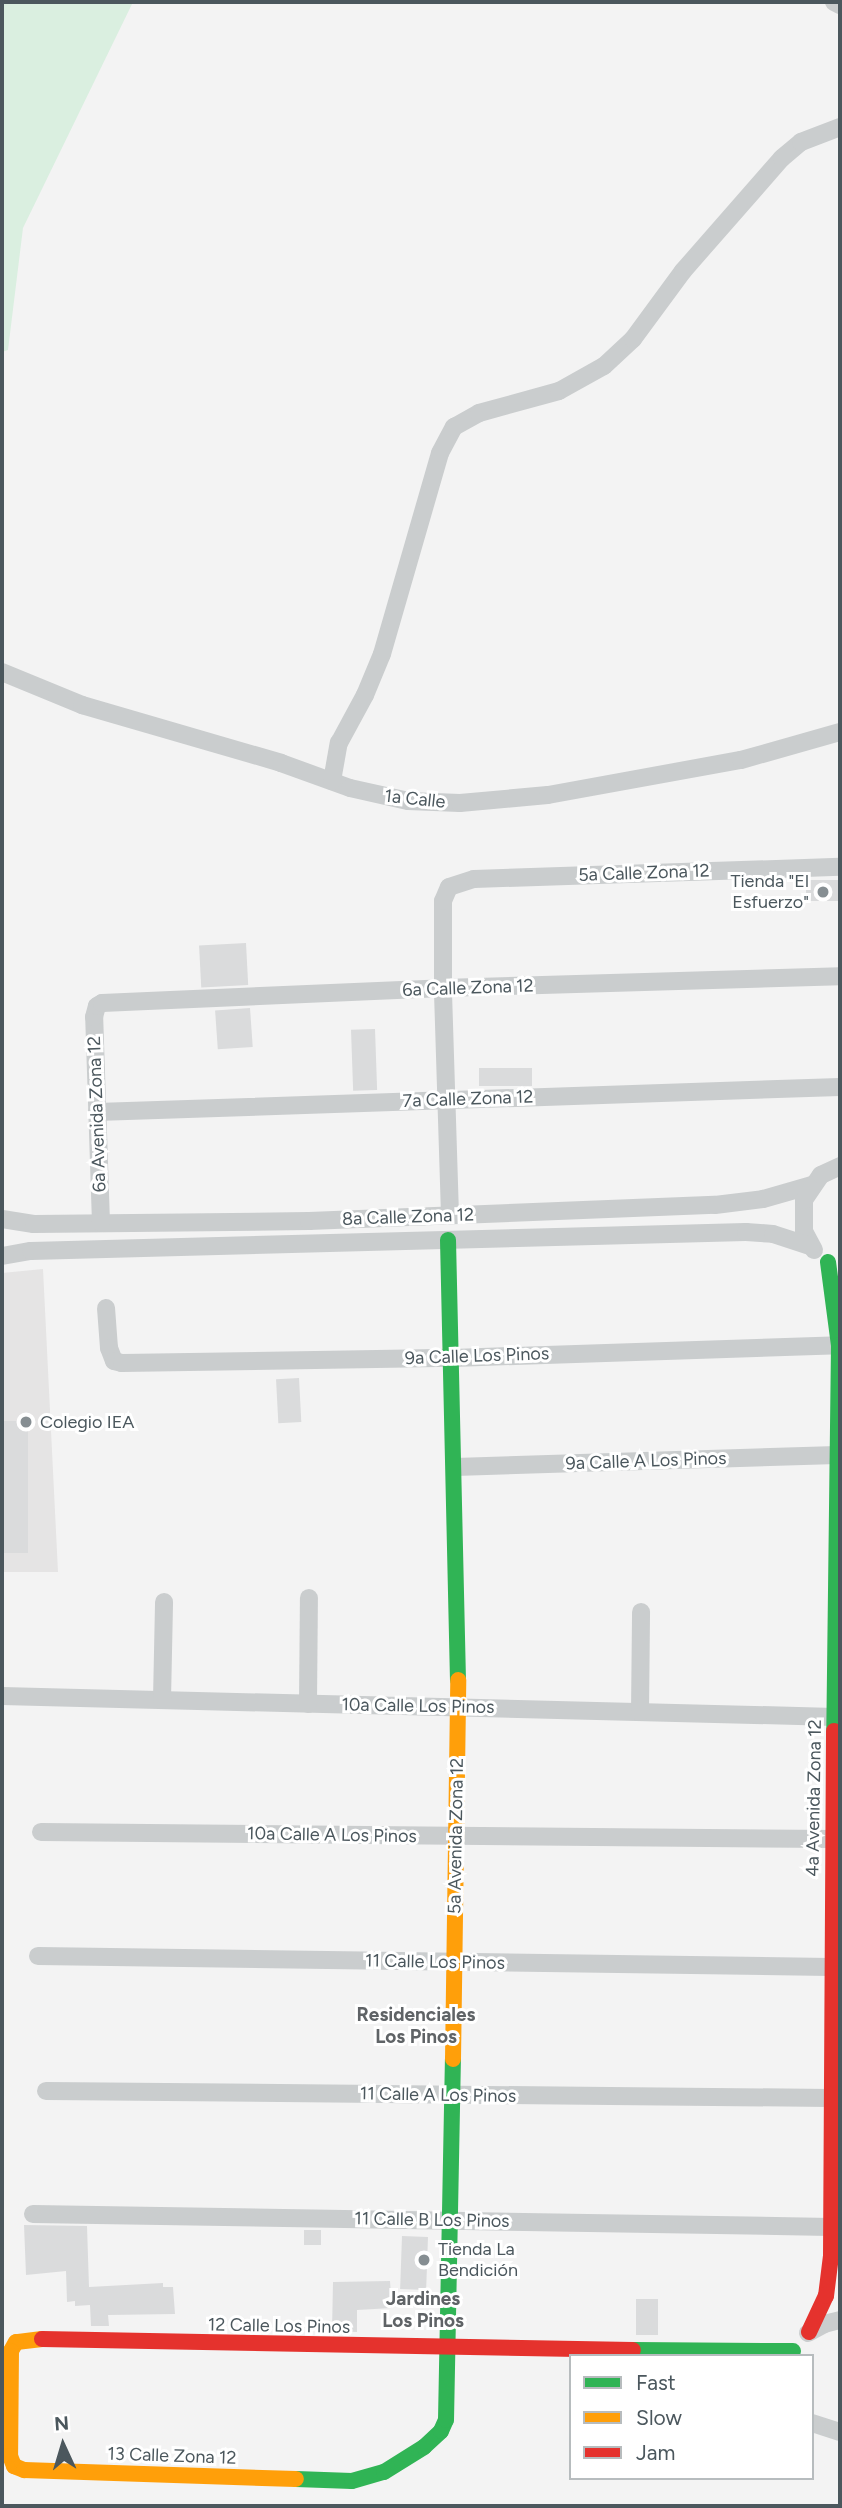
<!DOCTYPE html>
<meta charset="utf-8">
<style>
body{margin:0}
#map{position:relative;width:842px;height:2508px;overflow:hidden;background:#f3f3f3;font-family:Figtree,sans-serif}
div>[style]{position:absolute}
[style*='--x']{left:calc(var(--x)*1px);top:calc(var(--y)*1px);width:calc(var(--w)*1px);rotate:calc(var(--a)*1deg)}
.education>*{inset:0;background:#e5e4e4}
.green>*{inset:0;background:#daefe0}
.building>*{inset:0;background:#dadbdc;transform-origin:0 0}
.street>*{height:18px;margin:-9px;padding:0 9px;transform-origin:9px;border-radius:9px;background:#cacdce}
.fast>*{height:16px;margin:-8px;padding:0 8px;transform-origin:8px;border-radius:8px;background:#30b455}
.slow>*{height:16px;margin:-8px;padding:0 8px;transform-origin:8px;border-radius:8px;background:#ff9f0a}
.jam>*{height:16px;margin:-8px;padding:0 8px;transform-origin:8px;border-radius:8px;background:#e5322d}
.dots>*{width:19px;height:19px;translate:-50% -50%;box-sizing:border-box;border:4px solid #fff;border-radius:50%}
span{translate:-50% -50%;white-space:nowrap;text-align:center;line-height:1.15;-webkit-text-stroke:6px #fff;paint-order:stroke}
.street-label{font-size:18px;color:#4b575d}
.poi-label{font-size:18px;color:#4b575d}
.right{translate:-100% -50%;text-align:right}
.left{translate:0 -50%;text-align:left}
.neighbourhood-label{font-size:19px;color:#5f6366;font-weight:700}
.frame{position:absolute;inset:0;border:4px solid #4b575d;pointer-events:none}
.legend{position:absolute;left:569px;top:2354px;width:245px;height:126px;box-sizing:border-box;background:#fff;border:2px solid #b7bcbe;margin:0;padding:9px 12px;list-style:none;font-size:21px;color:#4b575d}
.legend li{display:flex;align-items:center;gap:14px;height:35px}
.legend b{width:35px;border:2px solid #b7bcbe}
.north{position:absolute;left:28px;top:2410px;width:70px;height:70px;-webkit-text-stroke:5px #fff;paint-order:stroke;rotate:356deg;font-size:19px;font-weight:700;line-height:28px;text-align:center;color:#4b575d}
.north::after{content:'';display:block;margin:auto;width:24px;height:32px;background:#4b575d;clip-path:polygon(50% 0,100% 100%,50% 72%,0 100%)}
</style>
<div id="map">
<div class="education">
<div style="clip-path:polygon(43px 1269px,58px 1572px,2px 1572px,2px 1273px)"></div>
</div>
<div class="green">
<div style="clip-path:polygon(2px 2px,133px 2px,23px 228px,8px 350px,2px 352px)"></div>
</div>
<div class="building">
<div style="left:840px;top:880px;width:21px;height:34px;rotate:90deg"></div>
<div style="left:246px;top:943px;width:42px;height:47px;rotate:87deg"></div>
<div style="left:250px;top:1008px;width:39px;height:35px;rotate:86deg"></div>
<div style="left:375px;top:1029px;width:61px;height:24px;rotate:88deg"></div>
<div style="left:479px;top:1068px;width:53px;height:18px"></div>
<div style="left:299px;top:1378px;width:44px;height:23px;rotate:87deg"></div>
<div style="left:2px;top:1421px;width:26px;height:132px"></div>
<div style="clip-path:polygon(24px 2225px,87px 2226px,89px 2287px,163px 2283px,163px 2287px,173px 2287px,175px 2314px,108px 2315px,109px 2326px,91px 2326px,90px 2305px,75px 2306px,75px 2301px,67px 2302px,66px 2271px,26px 2275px)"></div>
<div style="left:304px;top:2230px;width:17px;height:15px"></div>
<div style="left:402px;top:2236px;width:26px;height:53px;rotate:2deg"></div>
<div style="clip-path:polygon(390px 2281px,392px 2308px,357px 2310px,357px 2332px,332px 2331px,333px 2282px)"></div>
<div style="left:636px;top:2299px;width:22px;height:36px"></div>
</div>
<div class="street">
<div style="--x:834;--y:2;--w:7;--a:27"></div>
<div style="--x:2;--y:672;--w:87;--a:22.4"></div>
<div style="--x:82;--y:705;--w:207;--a:16.2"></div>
<div style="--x:281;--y:763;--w:73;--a:19.9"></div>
<div style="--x:350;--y:788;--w:59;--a:12.6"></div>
<div style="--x:408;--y:801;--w:52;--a:2.2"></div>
<div style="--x:460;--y:803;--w:88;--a:-5.2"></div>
<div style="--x:548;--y:795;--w:196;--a:-10.3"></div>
<div style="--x:741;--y:760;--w:103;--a:-15.8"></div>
<div style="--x:332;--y:781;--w:39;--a:-80"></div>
<div style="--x:339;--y:743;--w:55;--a:-61.6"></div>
<div style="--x:365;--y:695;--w:44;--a:-67.5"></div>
<div style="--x:382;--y:654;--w:209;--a:-73.9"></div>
<div style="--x:440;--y:453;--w:30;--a:-62"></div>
<div style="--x:454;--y:427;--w:29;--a:-29"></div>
<div style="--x:479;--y:413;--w:83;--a:-15.4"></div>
<div style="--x:559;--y:391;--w:51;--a:-29.1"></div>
<div style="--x:604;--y:366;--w:40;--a:-43"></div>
<div style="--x:633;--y:339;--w:84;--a:-53.7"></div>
<div style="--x:683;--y:271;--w:150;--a:-48.8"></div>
<div style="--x:782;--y:158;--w:25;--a:-40"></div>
<div style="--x:801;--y:142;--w:42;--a:-21"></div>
<div style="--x:97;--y:1112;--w:743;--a:-1.93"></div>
<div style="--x:450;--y:1215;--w:227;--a:-91.8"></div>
<div style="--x:443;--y:988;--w:87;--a:-90"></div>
<div style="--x:443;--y:901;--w:15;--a:-67"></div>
<div style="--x:449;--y:887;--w:26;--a:-18"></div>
<div style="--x:474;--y:879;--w:366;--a:-1.9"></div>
<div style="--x:2;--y:1219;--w:32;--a:9"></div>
<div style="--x:34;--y:1224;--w:275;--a:-0.6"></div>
<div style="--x:309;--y:1221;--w:406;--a:-2.3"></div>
<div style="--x:715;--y:1205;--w:48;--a:-7.1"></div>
<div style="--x:763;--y:1199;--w:51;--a:-15.9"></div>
<div style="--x:101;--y:1223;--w:206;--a:-91.9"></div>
<div style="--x:94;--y:1017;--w:11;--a:-75"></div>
<div style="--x:97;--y:1006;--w:6;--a:-31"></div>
<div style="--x:102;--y:1003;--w:341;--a:-2.5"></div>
<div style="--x:443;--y:988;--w:397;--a:-1.7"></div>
<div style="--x:814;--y:1250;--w:21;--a:-118"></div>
<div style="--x:804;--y:1231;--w:31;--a:-90"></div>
<div style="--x:804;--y:1200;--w:30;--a:-56"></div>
<div style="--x:821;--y:1175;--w:21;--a:-25"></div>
<div style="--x:2;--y:1256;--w:29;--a:-10"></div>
<div style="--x:31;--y:1251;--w:715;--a:-1.52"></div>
<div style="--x:746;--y:1232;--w:27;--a:4"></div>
<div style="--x:773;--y:1234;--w:40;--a:18"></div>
<div style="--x:106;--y:1308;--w:40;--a:85.7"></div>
<div style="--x:109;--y:1348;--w:14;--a:69"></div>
<div style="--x:114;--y:1361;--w:8;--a:14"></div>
<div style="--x:122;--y:1363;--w:331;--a:-0.9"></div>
<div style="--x:453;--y:1358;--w:386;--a:-1.9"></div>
<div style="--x:455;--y:1467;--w:382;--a:-1.8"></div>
<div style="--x:2;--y:1696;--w:833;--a:1.44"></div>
<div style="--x:162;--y:1700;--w:98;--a:-88.8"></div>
<div style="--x:308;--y:1704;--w:106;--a:-89.5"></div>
<div style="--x:640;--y:1712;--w:100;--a:-89.4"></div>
<div style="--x:41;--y:1832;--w:792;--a:0.51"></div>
<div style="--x:38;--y:1956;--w:793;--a:0.79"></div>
<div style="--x:46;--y:2091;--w:784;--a:0.51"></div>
<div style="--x:33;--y:2214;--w:798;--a:0.93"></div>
<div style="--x:808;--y:2333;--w:18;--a:-29"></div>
<div style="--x:824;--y:2324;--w:16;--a:-14"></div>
<div style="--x:812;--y:2423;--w:29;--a:18"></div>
</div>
<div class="fast">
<div style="--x:448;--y:1240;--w:440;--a:88.7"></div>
<div style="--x:828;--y:1262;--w:84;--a:82.5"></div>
<div style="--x:839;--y:1345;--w:386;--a:90.7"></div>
<div style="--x:633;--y:2350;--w:160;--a:0.4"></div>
<div style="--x:296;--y:2479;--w:56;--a:2"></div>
<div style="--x:352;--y:2481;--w:33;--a:-16"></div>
<div style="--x:384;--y:2472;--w:47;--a:-32"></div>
<div style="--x:424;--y:2447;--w:23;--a:-43"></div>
<div style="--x:441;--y:2431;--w:12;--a:-66"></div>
<div style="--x:446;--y:2420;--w:361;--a:-88.9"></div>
</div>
<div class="slow">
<div style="--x:453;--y:2059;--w:379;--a:-89.2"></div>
<div style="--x:42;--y:2339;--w:26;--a:173"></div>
<div style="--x:16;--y:2342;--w:10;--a:119"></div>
<div style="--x:11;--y:2351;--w:105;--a:90.5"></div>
<div style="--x:10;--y:2456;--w:11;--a:68"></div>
<div style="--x:14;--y:2466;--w:11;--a:22"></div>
<div style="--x:24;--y:2470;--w:272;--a:1.9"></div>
</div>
<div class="jam">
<div style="--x:809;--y:2332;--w:40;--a:-65"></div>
<div style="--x:826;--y:2296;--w:40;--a:-82.9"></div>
<div style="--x:831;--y:2256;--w:525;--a:-89.67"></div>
<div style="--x:42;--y:2339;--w:591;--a:1.07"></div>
</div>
<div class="dots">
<div style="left:823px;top:892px;background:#868e92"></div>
<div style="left:26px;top:1422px;background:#868e92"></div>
<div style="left:424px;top:2260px;background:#868e92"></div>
</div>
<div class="street-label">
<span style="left:415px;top:799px;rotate:6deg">1a Calle</span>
<span style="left:644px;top:873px;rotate:-2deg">5a Calle Zona 12</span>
<span style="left:468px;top:988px;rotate:-2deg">6a Calle Zona 12</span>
<span style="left:468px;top:1099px;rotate:-2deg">7a Calle Zona 12</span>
<span style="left:97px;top:1114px;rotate:-92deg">6a Avenida Zona 12</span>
<span style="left:408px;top:1217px;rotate:-2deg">8a Calle Zona 12</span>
<span style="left:477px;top:1356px;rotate:-2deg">9a Calle Los Pinos</span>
<span style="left:646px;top:1461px;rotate:-2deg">9a Calle A Los Pinos</span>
<span style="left:418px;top:1706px;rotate:1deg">10a Calle Los Pinos</span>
<span style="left:814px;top:1798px;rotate:-89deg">4a Avenida Zona 12</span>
<span style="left:332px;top:1835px;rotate:1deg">10a Calle A Los Pinos</span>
<span style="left:456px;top:1836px;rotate:-89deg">5a Avenida Zona 12</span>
<span style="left:435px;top:1962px;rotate:1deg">11 Calle Los Pinos</span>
<span style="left:438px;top:2095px;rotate:1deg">11 Calle A Los Pinos</span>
<span style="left:432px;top:2220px;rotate:1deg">11 Calle B Los Pinos</span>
<span style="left:279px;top:2326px;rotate:1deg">12 Calle Los Pinos</span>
<span style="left:172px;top:2456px;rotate:2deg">13 Calle Zona 12</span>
</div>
<div class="poi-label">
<span class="right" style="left:809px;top:892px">Tienda "El<br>Esfuerzo"</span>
<span class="left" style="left:40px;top:1422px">Colegio IEA</span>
<span class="left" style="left:438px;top:2260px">Tienda La<br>Bendición</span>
</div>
<div class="neighbourhood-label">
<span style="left:416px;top:2026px">Residenciales<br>Los Pinos</span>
<span style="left:423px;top:2310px">Jardines<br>Los Pinos</span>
</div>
<div class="frame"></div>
<ul class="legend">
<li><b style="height:9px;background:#30b455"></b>Fast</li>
<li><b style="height:9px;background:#ff9f0a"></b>Slow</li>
<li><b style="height:9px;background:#e5322d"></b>Jam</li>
</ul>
<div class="north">N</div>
</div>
